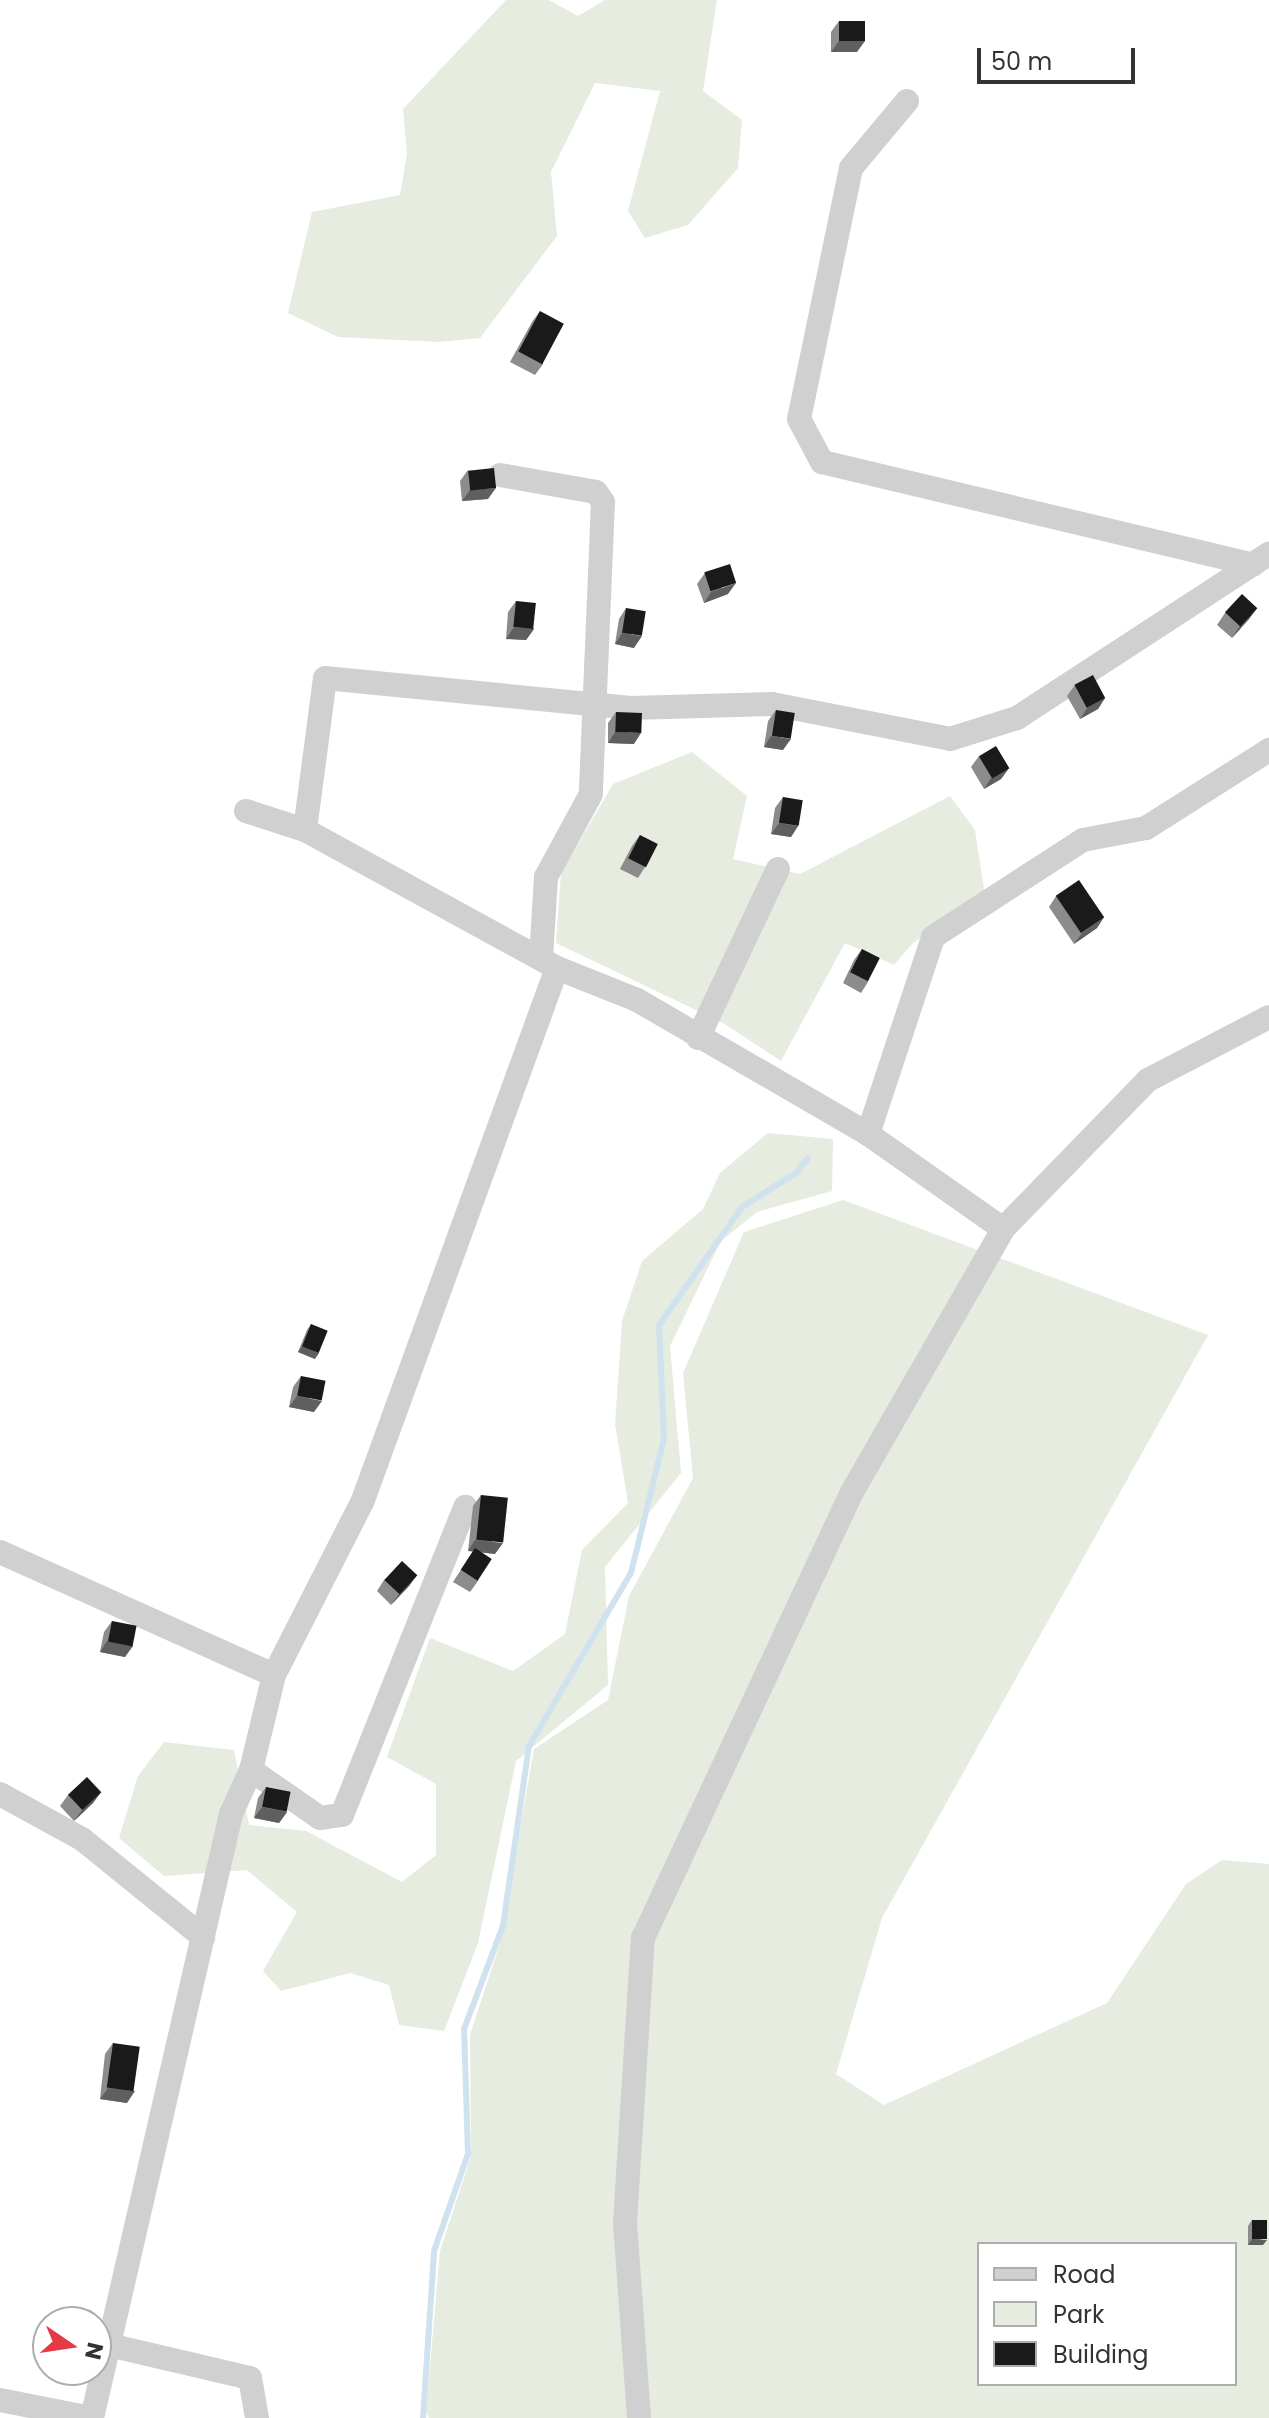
<!DOCTYPE html>
<style>
body{margin:0}
#map{position:relative;width:1269px;height:2418px;overflow:hidden;background:#fff;font-family:Poppins,sans-serif}
div>[style]{position:absolute}
[style*='--x']{left:calc(var(--x)*1px);top:calc(var(--y)*1px);width:calc(var(--w)*1px);rotate:calc(var(--a)*1deg)}
.green>*{inset:0;background:#e6ecdf}
.stream>*{height:6px;margin:-3px;padding:0 3px;transform-origin:3px;border-radius:3px;background:#cfe2ee}
.street>*{height:24px;margin:-12px;padding:0 12px;transform-origin:12px;border-radius:12px;background:#d0d0d0}
.wall>*{inset:0;background:#8c8c8c}
.shaded-wall>*{inset:0;background:#5f5f5f}
.building>*{inset:0;background:#1a1a1a;transform-origin:0 0}
span{translate:-50% -50%;white-space:nowrap;text-align:center;line-height:1.15;-webkit-text-stroke:8px #fff;paint-order:stroke}
.legend{position:absolute;left:977px;top:2242px;width:260px;height:144px;box-sizing:border-box;background:#fff;border:2px solid #adadad;margin:0;padding:10px 14px;list-style:none;font-size:24px;color:#333}
.legend li{display:flex;align-items:center;gap:16px;height:40px}
.legend b{width:40px;border:2px solid #adadad}
.north{position:absolute;left:32px;top:2306px;width:80px;height:80px;box-sizing:border-box;background:#fff;border:2px solid #adadad;border-radius:50%;rotate:103deg;font-size:22px;font-weight:700;line-height:32px;text-align:center;color:#333}
.north::after{content:'';display:block;margin:auto;width:28px;height:36px;background:#e63946;clip-path:polygon(50% 0,100% 100%,50% 72%,0 100%)}
.scale{position:absolute;left:977px;top:48px;width:158px;height:36px;box-sizing:border-box;border:4px solid #333;border-top:0;padding-left:10px;font-size:24px;line-height:28px;white-space:nowrap;color:#333;-webkit-text-stroke:6px #fff;paint-order:stroke}
</style>
<div id="map">
<div class="green">
<div style="clip-path:polygon(506px 0,549px 0,578px 16px,605px 0,717px 0,703px 91px,742px 120px,738px 168px,688px 225px,645px 238px,628px 211px,660px 91px,595px 83px,551px 172px,557px 236px,480px 338px,439px 342px,338px 337px,288px 313px,312px 212px,400px 195px,407px 154px,403px 109px)"></div>
<div style="clip-path:polygon(692px 752px,747px 796px,733px 859px,800px 874px,950px 796px,975px 830px,985px 896px,913px 943px,894px 965px,845px 943px,781px 1061px,723px 1023px,556px 943px,561px 873px,613px 784px)"></div>
<div style="clip-path:polygon(768px 1133px,833px 1139px,832px 1191px,757px 1212px,721px 1241px,670px 1346px,681px 1473px,605px 1567px,608px 1685px,516px 1761px,478px 1943px,444px 2031px,399px 2025px,389px 1985px,350px 1973px,281px 1991px,263px 1971px,297px 1912px,247px 1870px,164px 1876px,119px 1838px,138px 1776px,164px 1742px,234px 1750px,249px 1825px,306px 1831px,402px 1882px,436px 1855px,436px 1784px,387px 1757px,430px 1638px,513px 1671px,565px 1634px,582px 1550px,628px 1503px,615px 1424px,622px 1321px,642px 1261px,703px 1209px,720px 1173px)"></div>
<div style="clip-path:polygon(evenodd,843px 1200px,1208px 1335px,882px 1918px,836px 2074px,884px 2105px,1107px 2003px,1186px 1884px,1222px 1860px,1269px 1864px,1269px 2418px,429px 2418px,426px 2412px,440px 2251px,471px 2156px,470px 2035px,499px 1946px,534px 1749px,608px 1700px,629px 1596px,693px 1478px,683px 1373px,744px 1232px,843px 1200px,979px 2244px,1235px 2244px,1235px 2384px,979px 2384px,979px 2244px)"></div>
</div>
<div class="stream">
<div style="--x:423;--y:2418;--w:167;--a:-86.2"></div>
<div style="--x:434;--y:2251;--w:103;--a:-70.7"></div>
<div style="--x:468;--y:2154;--w:125;--a:-91.8"></div>
<div style="--x:464;--y:2029;--w:110;--a:-69.3"></div>
<div style="--x:503;--y:1926;--w:182;--a:-81.8"></div>
<div style="--x:529;--y:1746;--w:201;--a:-59.5"></div>
<div style="--x:631;--y:1573;--w:138;--a:-76.2"></div>
<div style="--x:664;--y:1439;--w:114;--a:-92.5"></div>
<div style="--x:659;--y:1325;--w:144;--a:-54.9"></div>
<div style="--x:742;--y:1207;--w:64;--a:-32.2"></div>
<div style="--x:796;--y:1173;--w:19;--a:-51"></div>
</div>
<div class="street">
<div style="--x:907;--y:101;--w:87;--a:129.9"></div>
<div style="--x:851;--y:168;--w:256;--a:101.7"></div>
<div style="--x:799;--y:419;--w:49;--a:61.9"></div>
<div style="--x:822;--y:462;--w:443;--a:13.4"></div>
<div style="--x:500;--y:475;--w:97;--a:10"></div>
<div style="--x:596;--y:492;--w:12;--a:55"></div>
<div style="--x:603;--y:502;--w:292;--a:92.4"></div>
<div style="--x:591;--y:794;--w:94;--a:118.5"></div>
<div style="--x:546;--y:877;--w:82;--a:93.5"></div>
<div style="--x:246;--y:811;--w:62;--a:17.9"></div>
<div style="--x:305;--y:830;--w:287;--a:28.7"></div>
<div style="--x:557;--y:968;--w:86;--a:21.8"></div>
<div style="--x:637;--y:1000;--w:267;--a:30.1"></div>
<div style="--x:868;--y:1134;--w:165;--a:35.1"></div>
<div style="--x:1003;--y:1229;--w:208;--a:-45.8"></div>
<div style="--x:1148;--y:1080;--w:136;--a:-27.5"></div>
<div style="--x:305;--y:830;--w:153;--a:-82.5"></div>
<div style="--x:325;--y:678;--w:307;--a:5.6"></div>
<div style="--x:631;--y:708;--w:141;--a:-1.6"></div>
<div style="--x:772;--y:704;--w:181;--a:11.1"></div>
<div style="--x:950;--y:739;--w:70;--a:-17.4"></div>
<div style="--x:1017;--y:718;--w:301;--a:-33.1"></div>
<div style="--x:698;--y:1038;--w:187;--a:-64.7"></div>
<div style="--x:868;--y:1134;--w:207;--a:-71.7"></div>
<div style="--x:933;--y:937;--w:179;--a:-32.9"></div>
<div style="--x:1083;--y:840;--w:64;--a:-10.8"></div>
<div style="--x:1146;--y:828;--w:146;--a:-32.4"></div>
<div style="--x:0;--y:1552;--w:300;--a:24.2"></div>
<div style="--x:251;--y:1770;--w:84;--a:34.8"></div>
<div style="--x:320;--y:1818;--w:22;--a:-8"></div>
<div style="--x:342;--y:1815;--w:332;--a:-68.2"></div>
<div style="--x:0;--y:1794;--w:94;--a:28.8"></div>
<div style="--x:82;--y:1839;--w:156;--a:39"></div>
<div style="--x:109;--y:2345;--w:145;--a:13.2"></div>
<div style="--x:250;--y:2378;--w:41;--a:80.1"></div>
<div style="--x:0;--y:2400;--w:93;--a:11.2"></div>
<div style="--x:92;--y:2418;--w:620;--a:-77.04"></div>
<div style="--x:231;--y:1814;--w:48;--a:-65.6"></div>
<div style="--x:251;--y:1770;--w:98;--a:-76.4"></div>
<div style="--x:274;--y:1675;--w:196;--a:-63"></div>
<div style="--x:363;--y:1500;--w:566;--a:-69.97"></div>
<div style="--x:639;--y:2418;--w:196;--a:-94.1"></div>
<div style="--x:625;--y:2222;--w:285;--a:-86.4"></div>
<div style="--x:643;--y:1938;--w:493;--a:-64.9"></div>
<div style="--x:852;--y:1492;--w:303;--a:-60.1"></div>
</div>
<div class="wall">
<div style="clip-path:polygon(839px 21px,857px 52px,831px 52px,831px 32px)"></div>
<div style="clip-path:polygon(540px 311px,543px 364px,535px 375px,510px 362px,532px 322px)"></div>
<div style="clip-path:polygon(468px 470px,488px 499px,462px 501px,460px 481px)"></div>
<div style="clip-path:polygon(705px 573px,728px 594px,704px 603px,697px 584px)"></div>
<div style="clip-path:polygon(516px 601px,534px 629px,526px 640px,506px 639px,508px 612px)"></div>
<div style="clip-path:polygon(626px 608px,634px 648px,615px 644px,619px 619px)"></div>
<div style="clip-path:polygon(1257px 608px,1249px 619px,1232px 638px,1217px 625px,1225px 613px)"></div>
<div style="clip-path:polygon(1075px 685px,1105px 698px,1098px 709px,1080px 719px,1067px 696px)"></div>
<div style="clip-path:polygon(776px 710px,783px 750px,764px 747px,768px 721px)"></div>
<div style="clip-path:polygon(616px 712px,634px 744px,608px 743px,608px 723px)"></div>
<div style="clip-path:polygon(979px 756px,1009px 768px,1001px 779px,984px 789px,971px 767px)"></div>
<div style="clip-path:polygon(783px 797px,798px 826px,791px 837px,771px 834px,775px 808px)"></div>
<div style="clip-path:polygon(640px 835px,645px 867px,638px 878px,620px 869px,632px 846px)"></div>
<div style="clip-path:polygon(1056px 896px,1104px 917px,1097px 928px,1074px 944px,1049px 907px)"></div>
<div style="clip-path:polygon(862px 949px,868px 982px,861px 993px,843px 983px,854px 960px)"></div>
<div style="clip-path:polygon(311px 1324px,315px 1359px,298px 1352px,307px 1330px)"></div>
<div style="clip-path:polygon(301px 1376px,314px 1412px,289px 1407px,293px 1387px)"></div>
<div style="clip-path:polygon(481px 1495px,495px 1554px,481px 1552px,478px 1581px,470px 1592px,453px 1582px,473px 1551px,468px 1551px,473px 1506px)"></div>
<div style="clip-path:polygon(417px 1575px,409px 1586px,391px 1605px,377px 1591px,384px 1580px)"></div>
<div style="clip-path:polygon(112px 1621px,125px 1657px,100px 1652px,104px 1632px)"></div>
<div style="clip-path:polygon(266px 1787px,287px 1812px,279px 1823px,254px 1818px,258px 1798px)"></div>
<div style="clip-path:polygon(101px 1792px,93px 1803px,74px 1821px,60px 1806px,68px 1795px)"></div>
<div style="clip-path:polygon(113px 2043px,127px 2103px,100px 2099px,105px 2054px)"></div>
<div style="clip-path:polygon(1252px 2220px,1263px 2245px,1248px 2245px,1248px 2226px)"></div>
</div>
<div class="shaded-wall">
<div style="clip-path:polygon(839px 41px,865px 41px,857px 52px,831px 52px)"></div>
<div style="clip-path:polygon(496px 488px,488px 499px,462px 501px,470px 490px)"></div>
<div style="clip-path:polygon(736px 583px,728px 594px,704px 603px,711px 592px)"></div>
<div style="clip-path:polygon(1257px 608px,1249px 619px,1232px 638px,1239px 627px)"></div>
<div style="clip-path:polygon(514px 627px,534px 629px,526px 640px,506px 639px)"></div>
<div style="clip-path:polygon(622px 633px,642px 636px,634px 648px,615px 644px)"></div>
<div style="clip-path:polygon(1105px 698px,1098px 709px,1080px 719px,1088px 707px)"></div>
<div style="clip-path:polygon(615px 732px,641px 733px,634px 744px,608px 743px)"></div>
<div style="clip-path:polygon(771px 736px,791px 739px,783px 750px,764px 747px)"></div>
<div style="clip-path:polygon(1009px 768px,1001px 779px,984px 789px,991px 778px)"></div>
<div style="clip-path:polygon(779px 823px,798px 826px,791px 837px,771px 834px)"></div>
<div style="clip-path:polygon(1104px 917px,1097px 928px,1074px 944px,1082px 933px)"></div>
<div style="clip-path:polygon(302px 1346px,319px 1353px,315px 1359px,298px 1352px)"></div>
<div style="clip-path:polygon(297px 1396px,322px 1401px,314px 1412px,289px 1407px)"></div>
<div style="clip-path:polygon(475px 1540px,503px 1543px,495px 1554px,468px 1551px)"></div>
<div style="clip-path:polygon(417px 1575px,409px 1586px,391px 1605px,399px 1594px)"></div>
<div style="clip-path:polygon(107px 1641px,133px 1646px,125px 1657px,100px 1652px)"></div>
<div style="clip-path:polygon(101px 1792px,93px 1803px,74px 1821px,82px 1810px)"></div>
<div style="clip-path:polygon(262px 1807px,287px 1812px,279px 1823px,254px 1818px)"></div>
<div style="clip-path:polygon(108px 2088px,135px 2091px,127px 2103px,100px 2099px)"></div>
<div style="clip-path:polygon(1252px 2239px,1267px 2240px,1263px 2245px,1248px 2245px)"></div>
</div>
<div class="building">
<div style="left:839px;top:21px;width:26px;height:20px"></div>
<div style="left:540px;top:311px;width:27px;height:46px;rotate:28deg"></div>
<div style="left:494px;top:468px;width:20px;height:26px;rotate:84deg"></div>
<div style="left:730px;top:564px;width:20px;height:27px;rotate:72deg"></div>
<div style="left:1242px;top:594px;width:21px;height:25px;rotate:43deg"></div>
<div style="left:516px;top:601px;width:20px;height:26px;rotate:6deg"></div>
<div style="left:626px;top:608px;width:20px;height:25px;rotate:9deg"></div>
<div style="left:1093px;top:675px;width:26px;height:21px;rotate:62deg"></div>
<div style="left:776px;top:710px;width:19px;height:26px;rotate:9deg"></div>
<div style="left:616px;top:712px;width:26px;height:20px;rotate:2deg"></div>
<div style="left:996px;top:746px;width:26px;height:20px;rotate:59deg"></div>
<div style="left:783px;top:797px;width:20px;height:26px;rotate:9deg"></div>
<div style="left:640px;top:835px;width:20px;height:26px;rotate:27deg"></div>
<div style="left:1079px;top:880px;width:45px;height:28px;rotate:56deg"></div>
<div style="left:862px;top:949px;width:20px;height:26px;rotate:27deg"></div>
<div style="left:311px;top:1324px;width:18px;height:24px;rotate:22deg"></div>
<div style="left:301px;top:1376px;width:25px;height:20px;rotate:11deg"></div>
<div style="left:481px;top:1495px;width:27px;height:45px;rotate:6deg"></div>
<div style="left:475px;top:1548px;width:20px;height:26px;rotate:33deg"></div>
<div style="left:402px;top:1561px;width:21px;height:26px;rotate:43deg"></div>
<div style="left:112px;top:1621px;width:25px;height:21px;rotate:11deg"></div>
<div style="left:87px;top:1777px;width:21px;height:26px;rotate:47deg"></div>
<div style="left:266px;top:1787px;width:25px;height:20px;rotate:11deg"></div>
<div style="left:113px;top:2043px;width:27px;height:45px;rotate:8deg"></div>
<div style="left:1252px;top:2220px;width:15px;height:19px"></div>
</div>
<ul class="legend">
<li><b style="height:10px;background:#d0d0d0"></b>Road</li>
<li><b style="height:22px;background:#e6ecdf"></b>Park</li>
<li><b style="height:22px;background:#1a1a1a"></b>Building</li>
</ul>
<div class="north">N</div>
<div class="scale">50 m</div>
</div>
